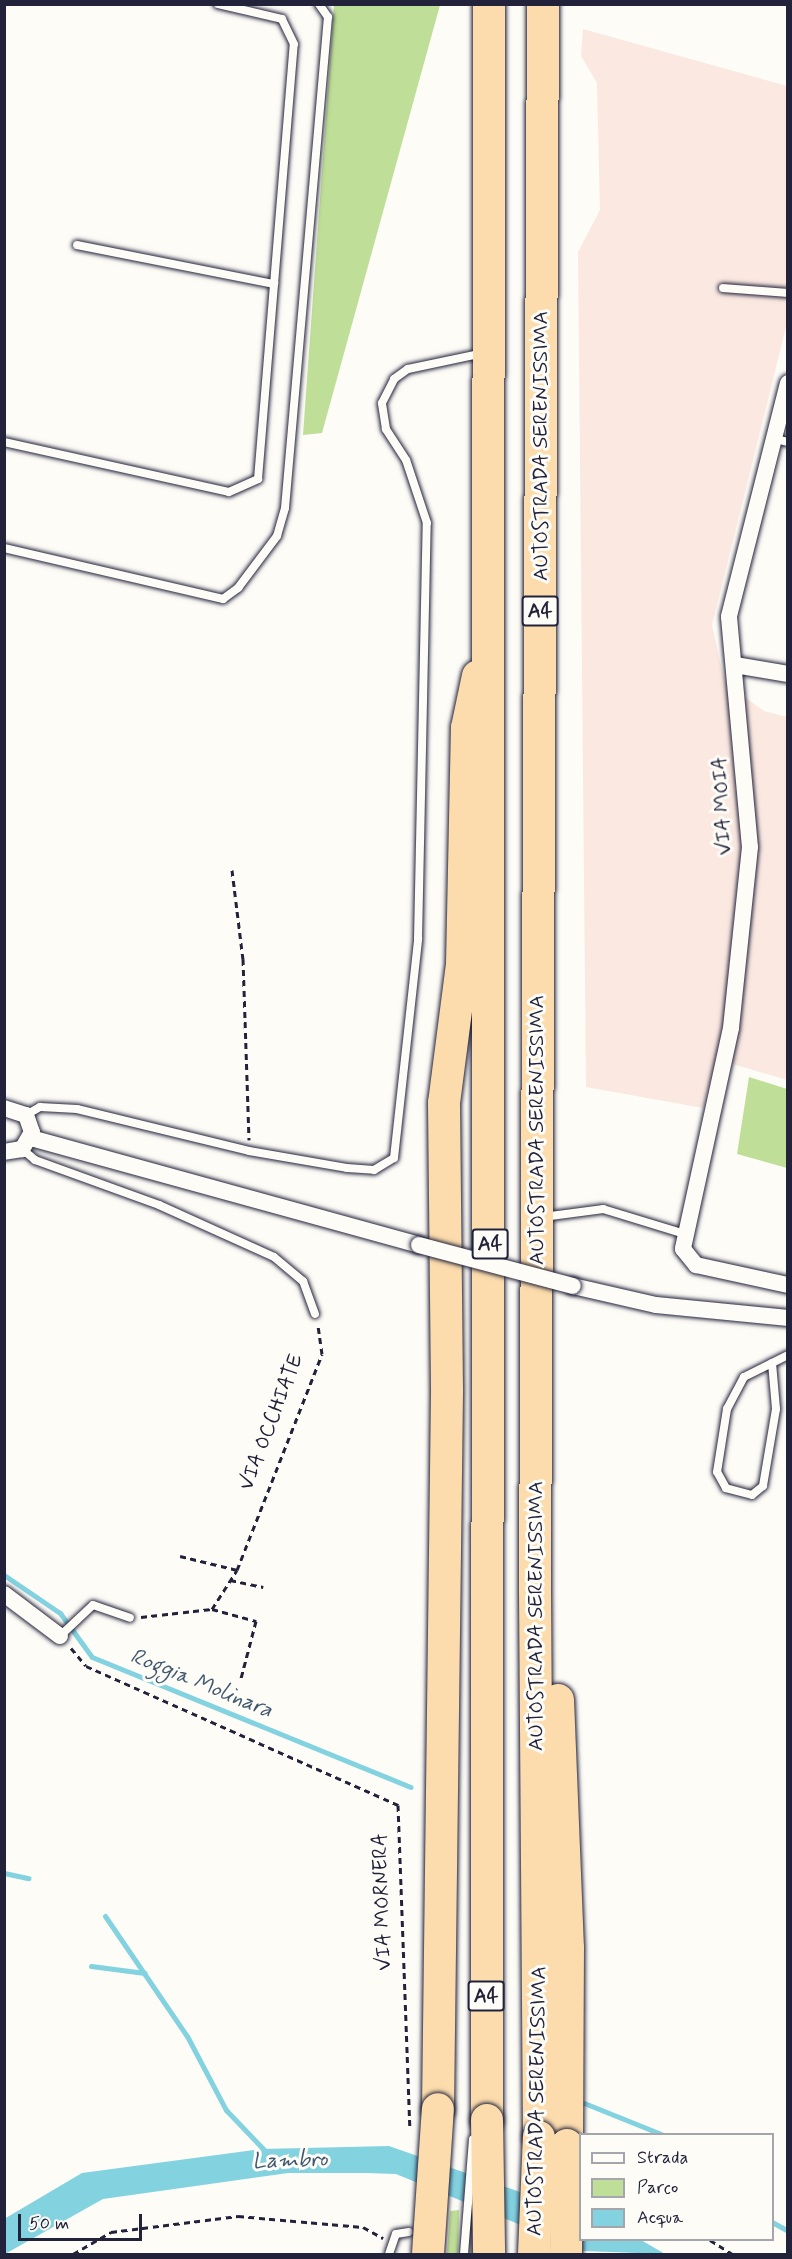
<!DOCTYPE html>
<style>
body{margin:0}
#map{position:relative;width:792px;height:2259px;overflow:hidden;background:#fdfcf7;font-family:Mynerve,sans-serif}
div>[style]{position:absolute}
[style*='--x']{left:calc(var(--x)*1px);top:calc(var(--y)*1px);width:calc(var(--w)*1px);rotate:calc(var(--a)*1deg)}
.built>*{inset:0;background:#fbe8e1}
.green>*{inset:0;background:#bfde97}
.water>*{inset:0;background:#83d2e0}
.stream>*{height:5px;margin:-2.5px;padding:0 2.5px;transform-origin:2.5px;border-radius:2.5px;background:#83d2e0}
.path>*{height:3px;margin-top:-1.5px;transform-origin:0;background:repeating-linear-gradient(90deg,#22223b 0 6px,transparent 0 10.5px)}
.roads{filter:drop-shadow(0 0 2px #22223b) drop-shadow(0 0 2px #22223b)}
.lane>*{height:8px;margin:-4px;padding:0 4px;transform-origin:4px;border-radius:4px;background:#fdfcf7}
.street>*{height:16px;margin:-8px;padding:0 8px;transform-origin:8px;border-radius:8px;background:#fdfcf7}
.highway>*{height:32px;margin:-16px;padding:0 16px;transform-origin:16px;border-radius:16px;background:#fcdcac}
.bridges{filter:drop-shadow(0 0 2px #22223b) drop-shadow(0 0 2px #22223b)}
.lane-bridge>*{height:8px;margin:-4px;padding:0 4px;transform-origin:4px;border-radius:4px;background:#fdfcf7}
.street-bridge>*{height:16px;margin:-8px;padding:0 8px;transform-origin:8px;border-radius:8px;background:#fdfcf7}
.highway-bridge>*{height:32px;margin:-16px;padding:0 16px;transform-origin:16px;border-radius:16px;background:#fcdcac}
span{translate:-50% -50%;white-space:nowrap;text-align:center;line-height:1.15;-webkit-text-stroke:6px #fdfcf7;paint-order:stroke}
.shield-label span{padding:2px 4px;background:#fdfcf7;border:2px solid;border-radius:4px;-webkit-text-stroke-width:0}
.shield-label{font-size:20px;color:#22223b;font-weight:700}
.street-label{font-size:21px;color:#22223b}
.water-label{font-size:22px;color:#3f576d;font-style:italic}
.frame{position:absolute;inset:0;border:6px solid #22223b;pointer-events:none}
.legend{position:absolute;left:579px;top:2133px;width:195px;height:108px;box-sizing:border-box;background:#fdfcf7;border:2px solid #a5a5ac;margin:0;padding:8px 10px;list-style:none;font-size:18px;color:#22223b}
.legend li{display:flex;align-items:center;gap:12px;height:30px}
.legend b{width:30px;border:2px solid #a5a5ac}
.scale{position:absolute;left:18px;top:2214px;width:124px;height:27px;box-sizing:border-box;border:3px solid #22223b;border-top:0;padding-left:8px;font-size:18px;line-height:21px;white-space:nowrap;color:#22223b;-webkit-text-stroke:4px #fdfcf7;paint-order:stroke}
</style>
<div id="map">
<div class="built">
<div style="clip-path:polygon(583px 29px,787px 86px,787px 323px,712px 625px,725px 683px,764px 711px,787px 717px,787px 1080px,716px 1059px,703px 1108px,586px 1087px,578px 252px,600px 210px,597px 83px,581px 56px)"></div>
</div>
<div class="green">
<div style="clip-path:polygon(334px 5px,440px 5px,322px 433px,303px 435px)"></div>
<div style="clip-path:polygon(749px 1077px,787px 1089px,787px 1168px,737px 1154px)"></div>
<div style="clip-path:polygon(459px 2210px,458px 2254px,447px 2254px,450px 2211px)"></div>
</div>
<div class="water">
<div style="clip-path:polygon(389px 2146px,580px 2213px,580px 2240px,641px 2240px,665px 2254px,584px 2251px,396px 2174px,367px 2173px,288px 2173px,103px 2199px,5px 2254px,4px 2219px,82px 2173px,261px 2149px)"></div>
</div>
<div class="stream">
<div style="--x:4;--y:1575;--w:68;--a:34.2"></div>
<div style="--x:60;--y:1613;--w:54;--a:54"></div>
<div style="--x:92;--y:1657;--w:344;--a:22.2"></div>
<div style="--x:4;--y:1873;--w:25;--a:12"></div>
<div style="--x:105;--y:1916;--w:145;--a:55.7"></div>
<div style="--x:187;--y:2036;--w:84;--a:62.2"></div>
<div style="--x:226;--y:2110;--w:61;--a:46.3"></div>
<div style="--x:91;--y:1966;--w:54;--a:7.4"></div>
<div style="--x:584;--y:2103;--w:83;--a:21.9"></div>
<div style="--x:772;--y:2222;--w:18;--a:29"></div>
</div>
<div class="path">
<div style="--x:232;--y:870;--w:90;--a:83"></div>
<div style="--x:243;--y:959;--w:181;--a:88.1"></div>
<div style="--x:180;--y:1556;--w:59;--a:13.8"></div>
<div style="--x:230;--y:1580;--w:34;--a:12"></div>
<div style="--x:212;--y:1609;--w:46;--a:15.3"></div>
<div style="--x:256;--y:1621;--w:59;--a:104.7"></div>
<div style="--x:141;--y:1617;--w:71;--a:-6.4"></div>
<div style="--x:212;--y:1609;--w:46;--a:-57.3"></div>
<div style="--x:237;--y:1570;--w:232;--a:-68.5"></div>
<div style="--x:322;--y:1354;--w:30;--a:-98"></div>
<div style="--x:71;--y:1648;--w:23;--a:50"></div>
<div style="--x:86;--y:1666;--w:342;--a:24"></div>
<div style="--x:398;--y:1805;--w:322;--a:87.9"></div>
<div style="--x:710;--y:2240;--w:26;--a:32"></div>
<div style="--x:73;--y:2254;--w:44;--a:-30.1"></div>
<div style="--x:111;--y:2232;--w:128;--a:-7.2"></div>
<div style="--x:238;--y:2216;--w:125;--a:5"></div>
<div style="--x:363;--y:2227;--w:23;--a:29"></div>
</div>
<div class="roads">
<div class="lane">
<div style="--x:77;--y:245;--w:201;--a:11.2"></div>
<div style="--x:723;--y:288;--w:65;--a:4.4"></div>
<div style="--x:775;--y:439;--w:13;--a:13"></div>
<div style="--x:4;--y:442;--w:230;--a:12.5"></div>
<div style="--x:229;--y:492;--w:32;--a:-24"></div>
<div style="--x:258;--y:479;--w:436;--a:-85.3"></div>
<div style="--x:294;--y:44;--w:28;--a:-116"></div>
<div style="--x:282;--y:19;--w:66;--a:-166.8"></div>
<div style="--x:4;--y:548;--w:225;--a:13.1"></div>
<div style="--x:223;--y:599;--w:19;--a:-36"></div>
<div style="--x:238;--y:588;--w:65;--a:-53.1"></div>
<div style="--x:277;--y:536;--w:29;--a:-74"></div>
<div style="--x:285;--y:508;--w:493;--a:-85"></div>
<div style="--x:328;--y:17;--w:16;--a:-125"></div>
<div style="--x:26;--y:1115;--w:16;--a:-30"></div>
<div style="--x:40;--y:1107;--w:37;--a:3"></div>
<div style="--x:77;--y:1109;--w:177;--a:13.7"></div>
<div style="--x:249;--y:1151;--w:99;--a:9.8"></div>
<div style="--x:347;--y:1168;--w:27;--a:4"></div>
<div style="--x:374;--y:1170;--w:23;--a:-31"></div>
<div style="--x:394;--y:1158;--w:220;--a:-83.7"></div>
<div style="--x:418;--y:939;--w:416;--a:-88.8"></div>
<div style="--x:427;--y:523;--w:66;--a:-108.4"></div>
<div style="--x:406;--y:460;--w:37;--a:-123"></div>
<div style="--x:386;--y:429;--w:26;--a:-99"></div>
<div style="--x:382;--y:403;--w:27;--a:-63"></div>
<div style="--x:394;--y:379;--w:17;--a:-36"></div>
<div style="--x:408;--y:369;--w:78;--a:-11.9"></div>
<div style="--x:22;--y:1149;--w:17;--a:40"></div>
<div style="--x:35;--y:1160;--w:132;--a:19.9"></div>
<div style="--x:159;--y:1205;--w:126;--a:24.3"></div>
<div style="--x:274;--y:1257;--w:38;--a:40"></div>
<div style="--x:303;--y:1281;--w:35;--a:70"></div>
<div style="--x:543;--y:1217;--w:61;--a:-7.6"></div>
<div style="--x:603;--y:1209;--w:86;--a:17"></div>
<div style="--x:772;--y:1363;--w:46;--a:85"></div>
<div style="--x:776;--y:1409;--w:78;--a:99.6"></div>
<div style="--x:763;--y:1486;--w:14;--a:141"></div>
<div style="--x:752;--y:1495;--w:27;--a:-165"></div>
<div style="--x:726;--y:1488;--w:18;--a:-119"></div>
<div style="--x:717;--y:1472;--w:64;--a:-81"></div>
<div style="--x:727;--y:1409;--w:36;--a:-62"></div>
<div style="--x:744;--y:1377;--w:49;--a:-26.6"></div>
<div style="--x:60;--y:1636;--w:45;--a:-43.2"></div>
<div style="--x:93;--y:1605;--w:39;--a:19"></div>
<div style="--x:389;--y:2254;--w:21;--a:-71"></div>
<div style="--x:396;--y:2234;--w:13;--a:-9"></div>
</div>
<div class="street">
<div style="--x:788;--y:383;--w:241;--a:104.2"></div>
<div style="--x:729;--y:617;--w:231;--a:84.8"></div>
<div style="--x:750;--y:847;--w:182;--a:96"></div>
<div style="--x:731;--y:1028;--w:226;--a:102.3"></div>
<div style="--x:683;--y:1249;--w:21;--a:51"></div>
<div style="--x:696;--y:1265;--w:94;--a:12.3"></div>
<div style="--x:735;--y:665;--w:54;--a:9.6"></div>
<div style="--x:4;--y:1108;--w:23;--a:18"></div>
<div style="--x:26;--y:1115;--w:18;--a:71"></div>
<div style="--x:32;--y:1132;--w:20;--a:120"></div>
<div style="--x:22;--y:1149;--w:18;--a:171"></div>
<div style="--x:31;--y:1138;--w:402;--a:15.4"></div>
<div style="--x:573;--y:1286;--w:85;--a:12.9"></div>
<div style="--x:656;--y:1305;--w:133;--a:5.6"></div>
<div style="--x:4;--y:1594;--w:70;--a:36.9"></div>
</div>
<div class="highway">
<div style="--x:558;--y:1700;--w:248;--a:87.7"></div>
<div style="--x:568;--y:1948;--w:197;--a:90.3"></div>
<div style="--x:438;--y:2109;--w:720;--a:-89.28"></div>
<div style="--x:447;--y:1389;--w:286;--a:-90.6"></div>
<div style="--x:444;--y:1103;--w:140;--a:-82.6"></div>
<div style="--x:462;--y:964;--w:236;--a:-88.8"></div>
<div style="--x:467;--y:728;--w:53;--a:-78.1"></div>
<div style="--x:487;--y:2120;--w:2116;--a:-89.95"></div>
<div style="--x:539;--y:2137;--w:550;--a:-90.42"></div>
<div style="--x:535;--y:1587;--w:1583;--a:-89.71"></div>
</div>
</div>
<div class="bridges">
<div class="lane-bridge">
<div style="--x:464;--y:2254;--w:115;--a:-85.5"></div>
</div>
<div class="street-bridge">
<div style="--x:419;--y:1245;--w:159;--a:14.9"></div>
</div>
<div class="highway-bridge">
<div style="--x:487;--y:2120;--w:134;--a:89.1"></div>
<div style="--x:428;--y:2254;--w:145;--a:-86.1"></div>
<div style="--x:534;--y:2254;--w:117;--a:-87.6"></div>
<div style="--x:566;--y:2254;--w:109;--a:-89.5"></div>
</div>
</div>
<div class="shield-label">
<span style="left:540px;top:611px">A4</span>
<span style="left:490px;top:1244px">A4</span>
<span style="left:486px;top:1996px">A4</span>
</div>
<div class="street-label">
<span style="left:541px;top:446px;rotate:-90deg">AUTOSTRADA SERENISSIMA</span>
<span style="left:722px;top:806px;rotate:-93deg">VIA MOIA</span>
<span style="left:537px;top:1130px;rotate:-90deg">AUTOSTRADA SERENISSIMA</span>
<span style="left:271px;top:1422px;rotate:-69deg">VIA OCCHIATE</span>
<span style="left:536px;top:1616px;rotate:-90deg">AUTOSTRADA SERENISSIMA</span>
<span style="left:382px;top:1902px;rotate:-92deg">VIA MORNERA</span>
<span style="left:537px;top:2101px;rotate:-89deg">AUTOSTRADA SERENISSIMA</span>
</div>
<div class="water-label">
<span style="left:201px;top:1684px;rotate:22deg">Roggia Molinara</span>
<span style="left:290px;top:2161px;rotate:-2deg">Lambro</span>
</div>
<div class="frame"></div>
<ul class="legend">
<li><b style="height:8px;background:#fdfcf7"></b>Strada</li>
<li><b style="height:16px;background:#bfde97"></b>Parco</li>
<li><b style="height:16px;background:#83d2e0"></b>Acqua</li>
</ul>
<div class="scale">50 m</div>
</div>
